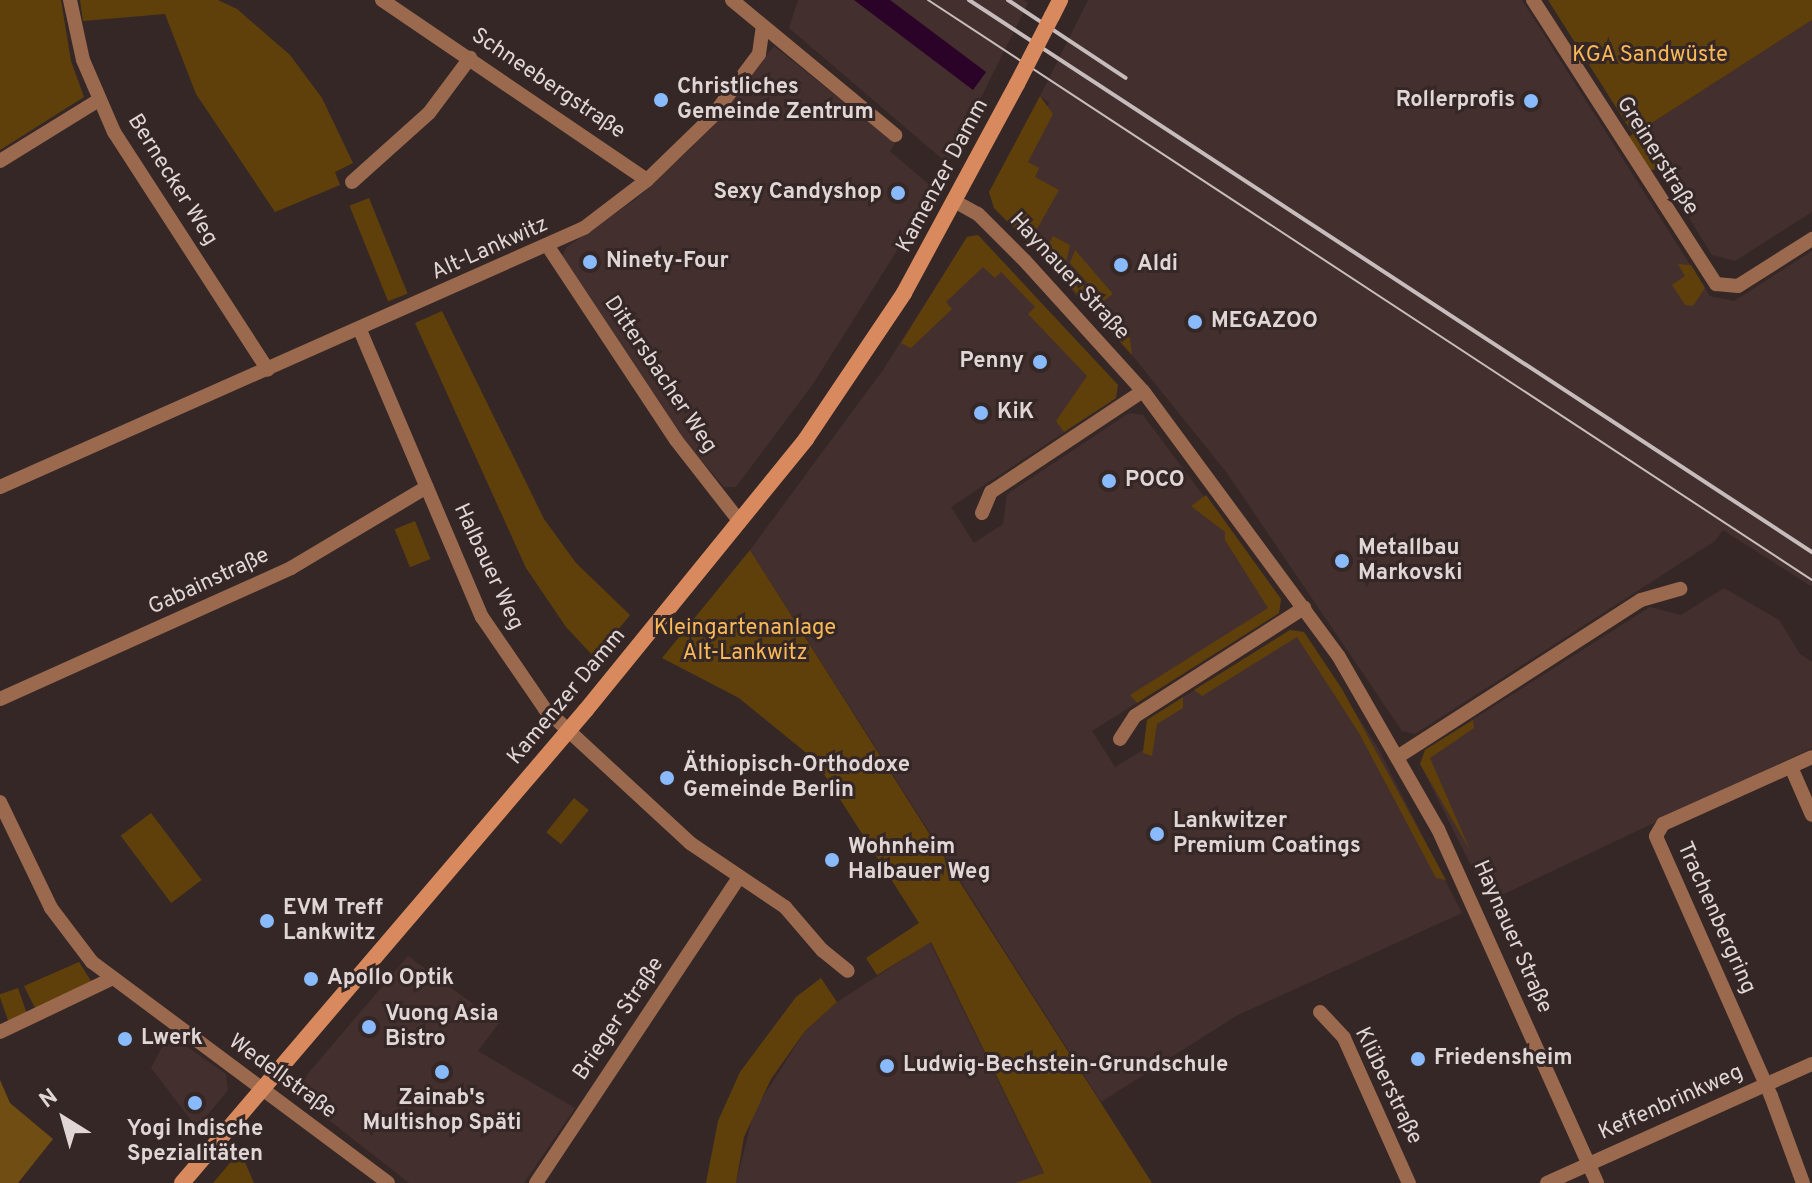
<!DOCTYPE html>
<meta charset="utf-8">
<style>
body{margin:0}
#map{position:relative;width:1812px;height:1183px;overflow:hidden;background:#352726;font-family:Overpass,sans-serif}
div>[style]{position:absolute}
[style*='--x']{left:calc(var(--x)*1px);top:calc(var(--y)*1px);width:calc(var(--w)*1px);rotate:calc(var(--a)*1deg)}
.built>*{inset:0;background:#432f2d}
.green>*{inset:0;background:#5f400b;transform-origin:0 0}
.forest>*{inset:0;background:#6f4d13}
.water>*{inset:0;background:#2c0328}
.minor>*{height:14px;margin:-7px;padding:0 7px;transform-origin:7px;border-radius:7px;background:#9a694e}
.secondary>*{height:16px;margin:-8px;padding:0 8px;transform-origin:8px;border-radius:8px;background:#d88a5e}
.tram>*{height:2px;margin:-1px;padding:0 1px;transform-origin:1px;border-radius:1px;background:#c6bcbb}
.rail>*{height:4px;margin:-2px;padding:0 2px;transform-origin:2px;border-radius:2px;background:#c6bcbb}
.secondary-bridge>*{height:16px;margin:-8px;padding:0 8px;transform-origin:8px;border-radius:8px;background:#d88a5e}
.dots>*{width:22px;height:22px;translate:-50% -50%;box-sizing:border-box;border:4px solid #352726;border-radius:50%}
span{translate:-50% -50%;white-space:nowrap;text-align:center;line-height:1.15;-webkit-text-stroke:6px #352726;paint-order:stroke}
.park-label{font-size:22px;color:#f9b957}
.street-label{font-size:22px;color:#dfd6d5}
.poi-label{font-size:22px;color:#dfd6d5;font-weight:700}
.left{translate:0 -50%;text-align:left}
.right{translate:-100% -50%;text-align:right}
.north{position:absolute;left:24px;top:1079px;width:80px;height:80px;-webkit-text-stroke:6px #352726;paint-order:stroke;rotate:323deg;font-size:22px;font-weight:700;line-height:32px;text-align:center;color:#dfd6d5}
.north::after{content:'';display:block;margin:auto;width:28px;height:36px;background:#dfd6d5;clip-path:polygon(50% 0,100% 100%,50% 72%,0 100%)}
</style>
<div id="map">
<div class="built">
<div style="clip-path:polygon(798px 0,1024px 0,1028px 3px,948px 164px,789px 28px)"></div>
<div style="clip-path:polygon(1088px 0,1522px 0,1710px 296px,1734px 301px,1812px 251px,1812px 587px,1723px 530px,1715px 541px,1415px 734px,1402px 731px,1227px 473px,1132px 355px,994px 208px,989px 192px,1049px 103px,1040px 96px)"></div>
<div style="clip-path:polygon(1812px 20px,1812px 212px,1735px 261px,1712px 255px,1681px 205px,1689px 199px,1644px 128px)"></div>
<div style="clip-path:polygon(774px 46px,895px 143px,890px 151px,935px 190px,813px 384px,736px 487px,724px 487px,679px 435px,562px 256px,567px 247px,637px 198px,692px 147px)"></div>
<div style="clip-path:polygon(978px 235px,1118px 385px,1116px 398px,951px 507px,974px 543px,1003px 524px,1007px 494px,1129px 413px,1143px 415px,1281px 599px,1279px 613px,1092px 731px,1115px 767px,1143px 750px,1147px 720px,1290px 630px,1304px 632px,1378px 748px,1462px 913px,1236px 1016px,1101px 1102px,750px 550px,883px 370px,967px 237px)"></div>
<div style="clip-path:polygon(1724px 588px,1779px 620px,1800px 654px,1812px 662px,1812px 748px,1489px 901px,1420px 764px,1425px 750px,1650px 607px,1681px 615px)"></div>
<div style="clip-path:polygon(930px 942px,1044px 1174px,1015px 1183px,736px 1183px,754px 1111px,805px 1031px,837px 1002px)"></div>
<div style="clip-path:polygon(408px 956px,499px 1023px,478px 1051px,575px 1108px,524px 1183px,409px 1183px,302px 1099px,300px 1083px)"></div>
<div style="clip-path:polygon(169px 1034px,226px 1074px,228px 1090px,197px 1128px,151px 1068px)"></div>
</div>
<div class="green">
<div style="clip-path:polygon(0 0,61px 0,71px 61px,84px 97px,0 150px)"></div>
<div style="clip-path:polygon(80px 0,218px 0,237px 9px,290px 55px,322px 98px,353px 163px,335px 172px,340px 185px,275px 212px,196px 94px,165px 14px,83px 21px)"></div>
<div style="clip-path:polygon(1548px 0,1812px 0,1812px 20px,1644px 128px,1668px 166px,1648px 171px,1627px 138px,1633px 134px)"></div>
<div style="clip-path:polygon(1040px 96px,1053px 114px,1028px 162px,1039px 168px,1035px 177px,1059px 190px,1029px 243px,994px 208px,989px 192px)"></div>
<div style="left:369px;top:198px;width:103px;height:21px;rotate:68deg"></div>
<div style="clip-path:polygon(978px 235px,1118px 385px,1116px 398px,1064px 432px,1056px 421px,1087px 376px,1028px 314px,1035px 307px,1001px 272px,995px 278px,983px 267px,946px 302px,952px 309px,911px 348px,901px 343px,967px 237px)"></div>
<div style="clip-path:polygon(1053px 236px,1070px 245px,1065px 267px,1058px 273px,1042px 257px)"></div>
<div style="clip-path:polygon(1075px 250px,1113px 294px,1103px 301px,1070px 263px)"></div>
<div style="clip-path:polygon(1678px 264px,1691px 265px,1705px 288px,1693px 306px,1685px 305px,1672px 285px,1685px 276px)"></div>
<div style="clip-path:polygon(1071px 271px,1130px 339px,1132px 355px,1063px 278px)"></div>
<div style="clip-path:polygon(442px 311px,544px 519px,576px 563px,630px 615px,595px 658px,566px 627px,526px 568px,415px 323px)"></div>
<div style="clip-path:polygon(1206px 495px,1281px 599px,1279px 613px,1137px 703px,1130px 695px,1268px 608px,1225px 540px,1225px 532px,1191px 506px)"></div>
<div style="left:415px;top:521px;width:41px;height:22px;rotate:68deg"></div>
<div style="clip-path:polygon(750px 550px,975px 906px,1152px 1183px,1015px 1183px,1044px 1173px,931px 942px,877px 975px,866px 958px,919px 923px,815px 760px,739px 698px,662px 658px)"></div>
<div style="clip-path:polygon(1290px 630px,1304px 632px,1342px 689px,1446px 880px,1436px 878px,1359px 733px,1297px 637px,1202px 696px,1194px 690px)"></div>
<div style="clip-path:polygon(1183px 697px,1183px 708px,1157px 724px,1152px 756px,1143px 753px,1147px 720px)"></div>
<div style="clip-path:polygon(1473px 720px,1474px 728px,1430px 758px,1470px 850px,1420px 764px,1425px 750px)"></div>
<div style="left:574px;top:798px;width:19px;height:44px;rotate:39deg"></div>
<div style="left:151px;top:813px;width:84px;height:38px;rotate:53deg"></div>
<div style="clip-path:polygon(79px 962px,91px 981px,36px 1010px,24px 986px)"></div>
<div style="clip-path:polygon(821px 978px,837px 1002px,805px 1031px,771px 1079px,744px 1137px,736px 1183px,706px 1183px,718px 1121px,740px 1072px,796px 997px)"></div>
<div style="left:18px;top:988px;width:28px;height:20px;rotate:71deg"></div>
<div style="clip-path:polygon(240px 1151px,254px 1183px,213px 1183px)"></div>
</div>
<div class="forest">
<div style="clip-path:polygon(0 1080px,10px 1103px,53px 1139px,18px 1183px,0 1183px)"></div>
</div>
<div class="water">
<div style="clip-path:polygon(854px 0,890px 0,986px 72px,973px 90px)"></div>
</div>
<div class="minor">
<div style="--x:70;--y:0;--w:61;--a:77.8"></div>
<div style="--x:83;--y:60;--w:78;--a:66.7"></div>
<div style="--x:114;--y:132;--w:283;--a:57.1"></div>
<div style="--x:382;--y:0;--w:320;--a:34.2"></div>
<div style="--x:732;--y:0;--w:212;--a:39.6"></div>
<div style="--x:1533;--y:0;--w:338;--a:57.2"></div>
<div style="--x:1716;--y:284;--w:22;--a:5"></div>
<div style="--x:1738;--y:286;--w:88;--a:-32.4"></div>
<div style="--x:0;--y:161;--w:114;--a:-31.7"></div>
<div style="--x:352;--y:182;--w:103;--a:-41.9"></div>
<div style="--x:429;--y:113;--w:69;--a:-53.3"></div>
<div style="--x:956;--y:202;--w:25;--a:29"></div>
<div style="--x:978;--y:214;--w:66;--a:45"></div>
<div style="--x:1025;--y:261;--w:176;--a:47.8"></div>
<div style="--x:1143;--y:391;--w:330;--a:53.6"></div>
<div style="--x:1339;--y:657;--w:198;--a:60.1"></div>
<div style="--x:1438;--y:829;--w:388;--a:65.8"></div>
<div style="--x:549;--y:248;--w:230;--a:56.5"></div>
<div style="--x:676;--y:440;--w:104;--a:52"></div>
<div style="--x:360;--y:330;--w:312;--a:67"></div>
<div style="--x:482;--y:617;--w:112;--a:55.6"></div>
<div style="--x:545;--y:709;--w:197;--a:42.7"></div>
<div style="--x:690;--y:843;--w:115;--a:34"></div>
<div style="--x:785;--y:907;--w:57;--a:49.3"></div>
<div style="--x:822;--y:950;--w:33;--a:39"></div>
<div style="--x:0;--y:487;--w:639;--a:-23.92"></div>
<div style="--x:584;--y:228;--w:79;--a:-37.3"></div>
<div style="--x:647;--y:180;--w:89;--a:-44.1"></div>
<div style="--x:711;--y:118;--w:80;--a:-53.1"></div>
<div style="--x:759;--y:54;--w:28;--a:-82"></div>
<div style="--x:982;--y:513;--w:23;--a:-67"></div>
<div style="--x:991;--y:492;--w:182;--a:-33.6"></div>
<div style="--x:0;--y:699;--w:319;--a:-24.2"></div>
<div style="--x:291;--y:568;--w:158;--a:-30.8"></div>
<div style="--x:1120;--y:739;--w:27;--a:-57"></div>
<div style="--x:1135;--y:716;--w:201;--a:-32.6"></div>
<div style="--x:1399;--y:756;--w:288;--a:-32.8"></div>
<div style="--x:1641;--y:600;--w:41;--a:-15.8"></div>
<div style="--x:1791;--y:767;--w:52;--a:66.4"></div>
<div style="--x:0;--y:802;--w:118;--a:64.3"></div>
<div style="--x:51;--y:908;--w:68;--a:52.8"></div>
<div style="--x:92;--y:962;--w:369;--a:36.7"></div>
<div style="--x:1320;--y:1012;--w:35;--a:47"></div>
<div style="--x:1344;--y:1038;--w:159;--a:65.9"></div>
<div style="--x:0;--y:1032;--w:123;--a:-25.5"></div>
<div style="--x:536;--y:1183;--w:365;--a:-56.4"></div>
<div style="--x:1547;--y:1183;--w:290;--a:-24.2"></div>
<div style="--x:1803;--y:1183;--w:93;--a:-110.2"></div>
<div style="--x:1771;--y:1096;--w:284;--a:-113.9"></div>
<div style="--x:1656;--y:836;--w:14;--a:-60"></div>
<div style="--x:1663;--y:824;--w:163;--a:-24.2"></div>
</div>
<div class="secondary">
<div style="--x:1052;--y:16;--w:18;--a:-63"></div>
<div style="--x:182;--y:1183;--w:622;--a:-49.5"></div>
<div style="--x:586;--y:710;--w:349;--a:-50.9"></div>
<div style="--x:806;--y:439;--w:176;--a:-56.1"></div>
<div style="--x:904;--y:293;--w:238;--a:-61.6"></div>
</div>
<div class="tram">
<div style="--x:928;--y:0;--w:1057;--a:33.27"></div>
</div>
<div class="rail">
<div style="--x:969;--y:0;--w:1008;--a:33.22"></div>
<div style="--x:1008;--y:0;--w:141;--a:33.5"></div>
</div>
<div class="secondary-bridge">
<div style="--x:1017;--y:84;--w:76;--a:-62.8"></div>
</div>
<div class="dots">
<div style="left:661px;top:100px;background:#89bafc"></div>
<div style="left:1531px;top:101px;background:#89bafc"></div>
<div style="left:898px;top:193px;background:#89bafc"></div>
<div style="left:590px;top:262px;background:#89bafc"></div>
<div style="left:1121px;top:265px;background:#89bafc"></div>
<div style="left:1195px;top:322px;background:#89bafc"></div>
<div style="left:1040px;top:362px;background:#89bafc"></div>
<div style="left:981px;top:413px;background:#89bafc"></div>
<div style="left:1109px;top:481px;background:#89bafc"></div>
<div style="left:1342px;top:561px;background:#89bafc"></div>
<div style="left:667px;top:778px;background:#89bafc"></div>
<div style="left:1157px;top:834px;background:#89bafc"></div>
<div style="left:832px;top:860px;background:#89bafc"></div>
<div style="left:267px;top:921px;background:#89bafc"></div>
<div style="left:311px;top:979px;background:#89bafc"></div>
<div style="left:369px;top:1027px;background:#89bafc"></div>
<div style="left:125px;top:1039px;background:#89bafc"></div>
<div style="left:1418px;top:1059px;background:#89bafc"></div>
<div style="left:887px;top:1066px;background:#89bafc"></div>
<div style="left:442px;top:1072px;background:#89bafc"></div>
<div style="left:195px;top:1103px;background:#89bafc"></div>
</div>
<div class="park-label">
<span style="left:1650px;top:56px">KGA Sandwüste</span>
<span style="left:745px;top:641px">Kleingartenanlage<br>Alt-Lankwitz</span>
</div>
<div class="street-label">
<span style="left:548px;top:84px;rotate:34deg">Schneebergstraße</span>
<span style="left:1657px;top:156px;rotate:58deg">Greinerstraße</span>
<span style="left:943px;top:176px;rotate:-62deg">Kamenzer Damm</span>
<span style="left:172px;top:180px;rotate:58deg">Bernecker Weg</span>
<span style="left:490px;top:249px;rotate:-24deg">Alt-Lankwitz</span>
<span style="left:1069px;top:277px;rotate:47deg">Haynauer Straße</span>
<span style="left:660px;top:375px;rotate:56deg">Dittersbacher Weg</span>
<span style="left:488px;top:567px;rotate:65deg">Halbauer Weg</span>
<span style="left:209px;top:582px;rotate:-25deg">Gabainstraße</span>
<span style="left:567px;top:697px;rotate:-50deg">Kamenzer Damm</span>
<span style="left:1716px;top:918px;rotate:66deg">Trachenbergring</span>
<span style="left:1512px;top:937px;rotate:66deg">Haynauer Straße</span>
<span style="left:619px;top:1019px;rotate:-56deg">Brieger Straße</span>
<span style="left:282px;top:1077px;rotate:36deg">Wedellstraße</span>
<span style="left:1388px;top:1086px;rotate:64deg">Klüberstraße</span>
<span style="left:1671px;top:1103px;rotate:-24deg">Keffenbrinkweg</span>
</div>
<div class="poi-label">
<span class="left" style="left:677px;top:100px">Christliches<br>Gemeinde Zentrum</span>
<span class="right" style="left:1515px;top:101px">Rollerprofis</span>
<span class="right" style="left:882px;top:193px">Sexy Candyshop</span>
<span class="left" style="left:606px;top:262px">Ninety-Four</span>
<span class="left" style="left:1137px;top:265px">Aldi</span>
<span class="left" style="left:1211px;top:322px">MEGAZOO</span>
<span class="right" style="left:1024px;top:362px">Penny</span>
<span class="left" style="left:997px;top:413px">KiK</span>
<span class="left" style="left:1125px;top:481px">POCO</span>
<span class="left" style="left:1358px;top:561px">Metallbau<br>Markovski</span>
<span class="left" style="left:683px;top:778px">Äthiopisch-Orthodoxe<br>Gemeinde Berlin</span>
<span class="left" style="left:1173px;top:834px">Lankwitzer<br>Premium Coatings</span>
<span class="left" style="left:848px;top:860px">Wohnheim<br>Halbauer Weg</span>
<span class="left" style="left:283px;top:921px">EVM Treff<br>Lankwitz</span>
<span class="left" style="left:327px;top:979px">Apollo Optik</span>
<span class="left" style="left:385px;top:1027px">Vuong Asia<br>Bistro</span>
<span class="left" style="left:141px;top:1039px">Lwerk</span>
<span class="left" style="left:1434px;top:1059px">Friedensheim</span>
<span class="left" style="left:903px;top:1066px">Ludwig-Bechstein-Grundschule</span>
<span style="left:442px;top:1111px">Zainab's<br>Multishop Späti</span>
<span style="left:195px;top:1142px">Yogi Indische<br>Spezialitäten</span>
</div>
<div class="north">N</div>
</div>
